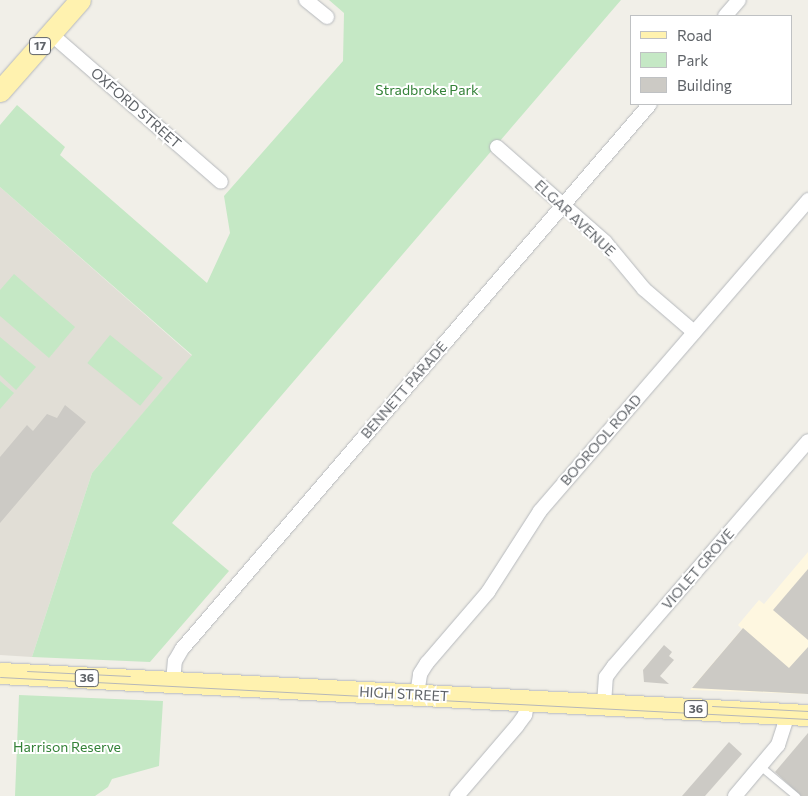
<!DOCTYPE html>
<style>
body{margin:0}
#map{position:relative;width:808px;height:796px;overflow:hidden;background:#f1efe8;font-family:Commissioner,sans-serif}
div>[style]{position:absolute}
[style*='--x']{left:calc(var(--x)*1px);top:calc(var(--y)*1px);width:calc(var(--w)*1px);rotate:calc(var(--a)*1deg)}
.commercial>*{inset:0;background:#fef7e0}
.education>*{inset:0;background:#e1ded6}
.green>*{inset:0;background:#c5e8c5;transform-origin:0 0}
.building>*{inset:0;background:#cccac5}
.roads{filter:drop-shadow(0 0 1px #b5b8bc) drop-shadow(0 0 1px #b5b8bc)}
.lane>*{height:7px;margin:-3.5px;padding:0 3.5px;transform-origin:3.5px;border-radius:3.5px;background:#fff}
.street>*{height:14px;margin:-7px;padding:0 7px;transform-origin:7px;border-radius:7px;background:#fff}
.primary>*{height:21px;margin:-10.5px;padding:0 10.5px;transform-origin:10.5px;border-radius:10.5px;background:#fff2af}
.tram>*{height:1px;margin:-0.5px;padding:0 0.5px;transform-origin:0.5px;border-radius:0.5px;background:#b6b7b8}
span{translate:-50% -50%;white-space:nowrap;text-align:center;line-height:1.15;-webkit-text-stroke:4px #fff;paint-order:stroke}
.shield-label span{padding:1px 4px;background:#fff;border:1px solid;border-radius:4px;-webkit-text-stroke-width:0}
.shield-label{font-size:12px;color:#5f6368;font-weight:700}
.park-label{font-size:14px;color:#348238}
.street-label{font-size:14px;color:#5f6368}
.legend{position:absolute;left:630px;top:15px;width:162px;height:90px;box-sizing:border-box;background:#fff;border:1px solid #bfc1c3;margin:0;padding:6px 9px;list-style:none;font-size:15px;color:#5f6368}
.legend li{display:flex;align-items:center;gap:10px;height:25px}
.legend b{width:25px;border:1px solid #bfc1c3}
</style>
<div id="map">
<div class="commercial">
<div style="clip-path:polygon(808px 552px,808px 694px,690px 690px,742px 629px,738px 625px,759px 600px,764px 604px)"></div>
</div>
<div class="education">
<div style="clip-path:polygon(0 187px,192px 356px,92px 473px,32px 657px,0 655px)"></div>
</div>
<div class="green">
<div style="clip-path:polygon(329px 0,621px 0,172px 523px,229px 571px,150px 662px,32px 657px,92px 473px,192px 355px,0 187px,0 125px,17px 105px,65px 147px,60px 155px,207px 283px,230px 233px,224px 196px,343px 61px,344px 13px)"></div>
<div style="clip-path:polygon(14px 274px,75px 327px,49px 358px,0 316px,0 290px)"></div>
<div style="left:110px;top:335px;width:68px;height:36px;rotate:39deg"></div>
<div style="clip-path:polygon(0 337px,36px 367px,16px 390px,0 375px)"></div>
<div style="clip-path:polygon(0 381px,14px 393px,0 409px)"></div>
<div style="clip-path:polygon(19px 695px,163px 701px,159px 766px,112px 779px,108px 787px,95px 796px,15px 796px)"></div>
</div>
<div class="building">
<div style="clip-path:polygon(65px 405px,86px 422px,0 523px,0 457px,27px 425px,33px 431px,47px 414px,57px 418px)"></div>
<div style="clip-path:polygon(808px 569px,808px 640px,773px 610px)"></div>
<div style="clip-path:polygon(743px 628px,789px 668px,808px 647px,808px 694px,692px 688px)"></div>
<div style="clip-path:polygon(664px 645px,672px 652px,669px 656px,674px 660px,660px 676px,669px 684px,644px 682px,643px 670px)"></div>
<div style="clip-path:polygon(808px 733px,808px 796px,801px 796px,775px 772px)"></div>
<div style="clip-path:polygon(729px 742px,742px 754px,705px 796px,682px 796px)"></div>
</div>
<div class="roads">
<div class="lane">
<div style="--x:760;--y:766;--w:47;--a:39.8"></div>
</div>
<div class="street">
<div style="--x:306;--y:0;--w:27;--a:39"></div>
<div style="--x:725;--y:16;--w:21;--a:-49"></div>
<div style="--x:51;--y:34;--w:225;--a:41"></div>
<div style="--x:497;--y:147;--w:144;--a:41.3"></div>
<div style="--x:605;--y:242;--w:61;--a:50.3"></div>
<div style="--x:644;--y:289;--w:66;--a:40.7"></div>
<div style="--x:173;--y:682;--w:21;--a:-85"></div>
<div style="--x:175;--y:661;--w:14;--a:-60"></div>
<div style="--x:182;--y:649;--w:718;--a:-49.35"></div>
<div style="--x:417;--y:694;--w:20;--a:-81"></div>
<div style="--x:420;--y:674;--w:13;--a:-58"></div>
<div style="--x:427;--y:663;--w:94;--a:-49.3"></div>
<div style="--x:488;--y:592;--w:96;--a:-57.3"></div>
<div style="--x:540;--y:511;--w:411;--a:-49.2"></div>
<div style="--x:604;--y:704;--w:27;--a:-86"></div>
<div style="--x:606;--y:677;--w:14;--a:-54"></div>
<div style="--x:614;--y:666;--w:297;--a:-49.2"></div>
<div style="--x:457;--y:796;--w:92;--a:-49.4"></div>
<div style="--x:517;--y:726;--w:14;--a:-54"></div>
<div style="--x:525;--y:715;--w:16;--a:-79"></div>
<div style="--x:735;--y:796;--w:67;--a:-49.9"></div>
<div style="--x:778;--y:745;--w:33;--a:-72"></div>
</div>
<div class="primary">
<div style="--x:0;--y:91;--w:121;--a:-48.7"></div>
<div style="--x:0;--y:673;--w:809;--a:2.98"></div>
</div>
</div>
<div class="tram">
<div style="--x:27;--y:671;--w:103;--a:2.8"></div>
<div style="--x:0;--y:677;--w:809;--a:2.98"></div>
<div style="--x:712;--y:706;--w:96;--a:3"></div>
</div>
<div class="shield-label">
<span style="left:40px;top:46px">17</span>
<span style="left:87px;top:678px">36</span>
<span style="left:696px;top:709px">36</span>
</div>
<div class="park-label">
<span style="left:427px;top:90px">Stradbroke Park</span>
<span style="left:67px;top:747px">Harrison Reserve</span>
</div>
<div class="street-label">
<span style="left:136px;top:108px;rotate:41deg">OXFORD STREET</span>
<span style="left:575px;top:218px;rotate:43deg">ELGAR AVENUE</span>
<span style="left:404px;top:390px;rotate:-49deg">BENNETT PARADE</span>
<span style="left:601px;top:440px;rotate:-49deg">BOOROOL ROAD</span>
<span style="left:698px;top:569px;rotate:-49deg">VIOLET GROVE</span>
<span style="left:404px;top:694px;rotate:3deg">HIGH STREET</span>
</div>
<ul class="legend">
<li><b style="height:6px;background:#fff2af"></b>Road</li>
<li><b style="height:14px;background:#c5e8c5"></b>Park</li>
<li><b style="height:14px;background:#cccac5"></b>Building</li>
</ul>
</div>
